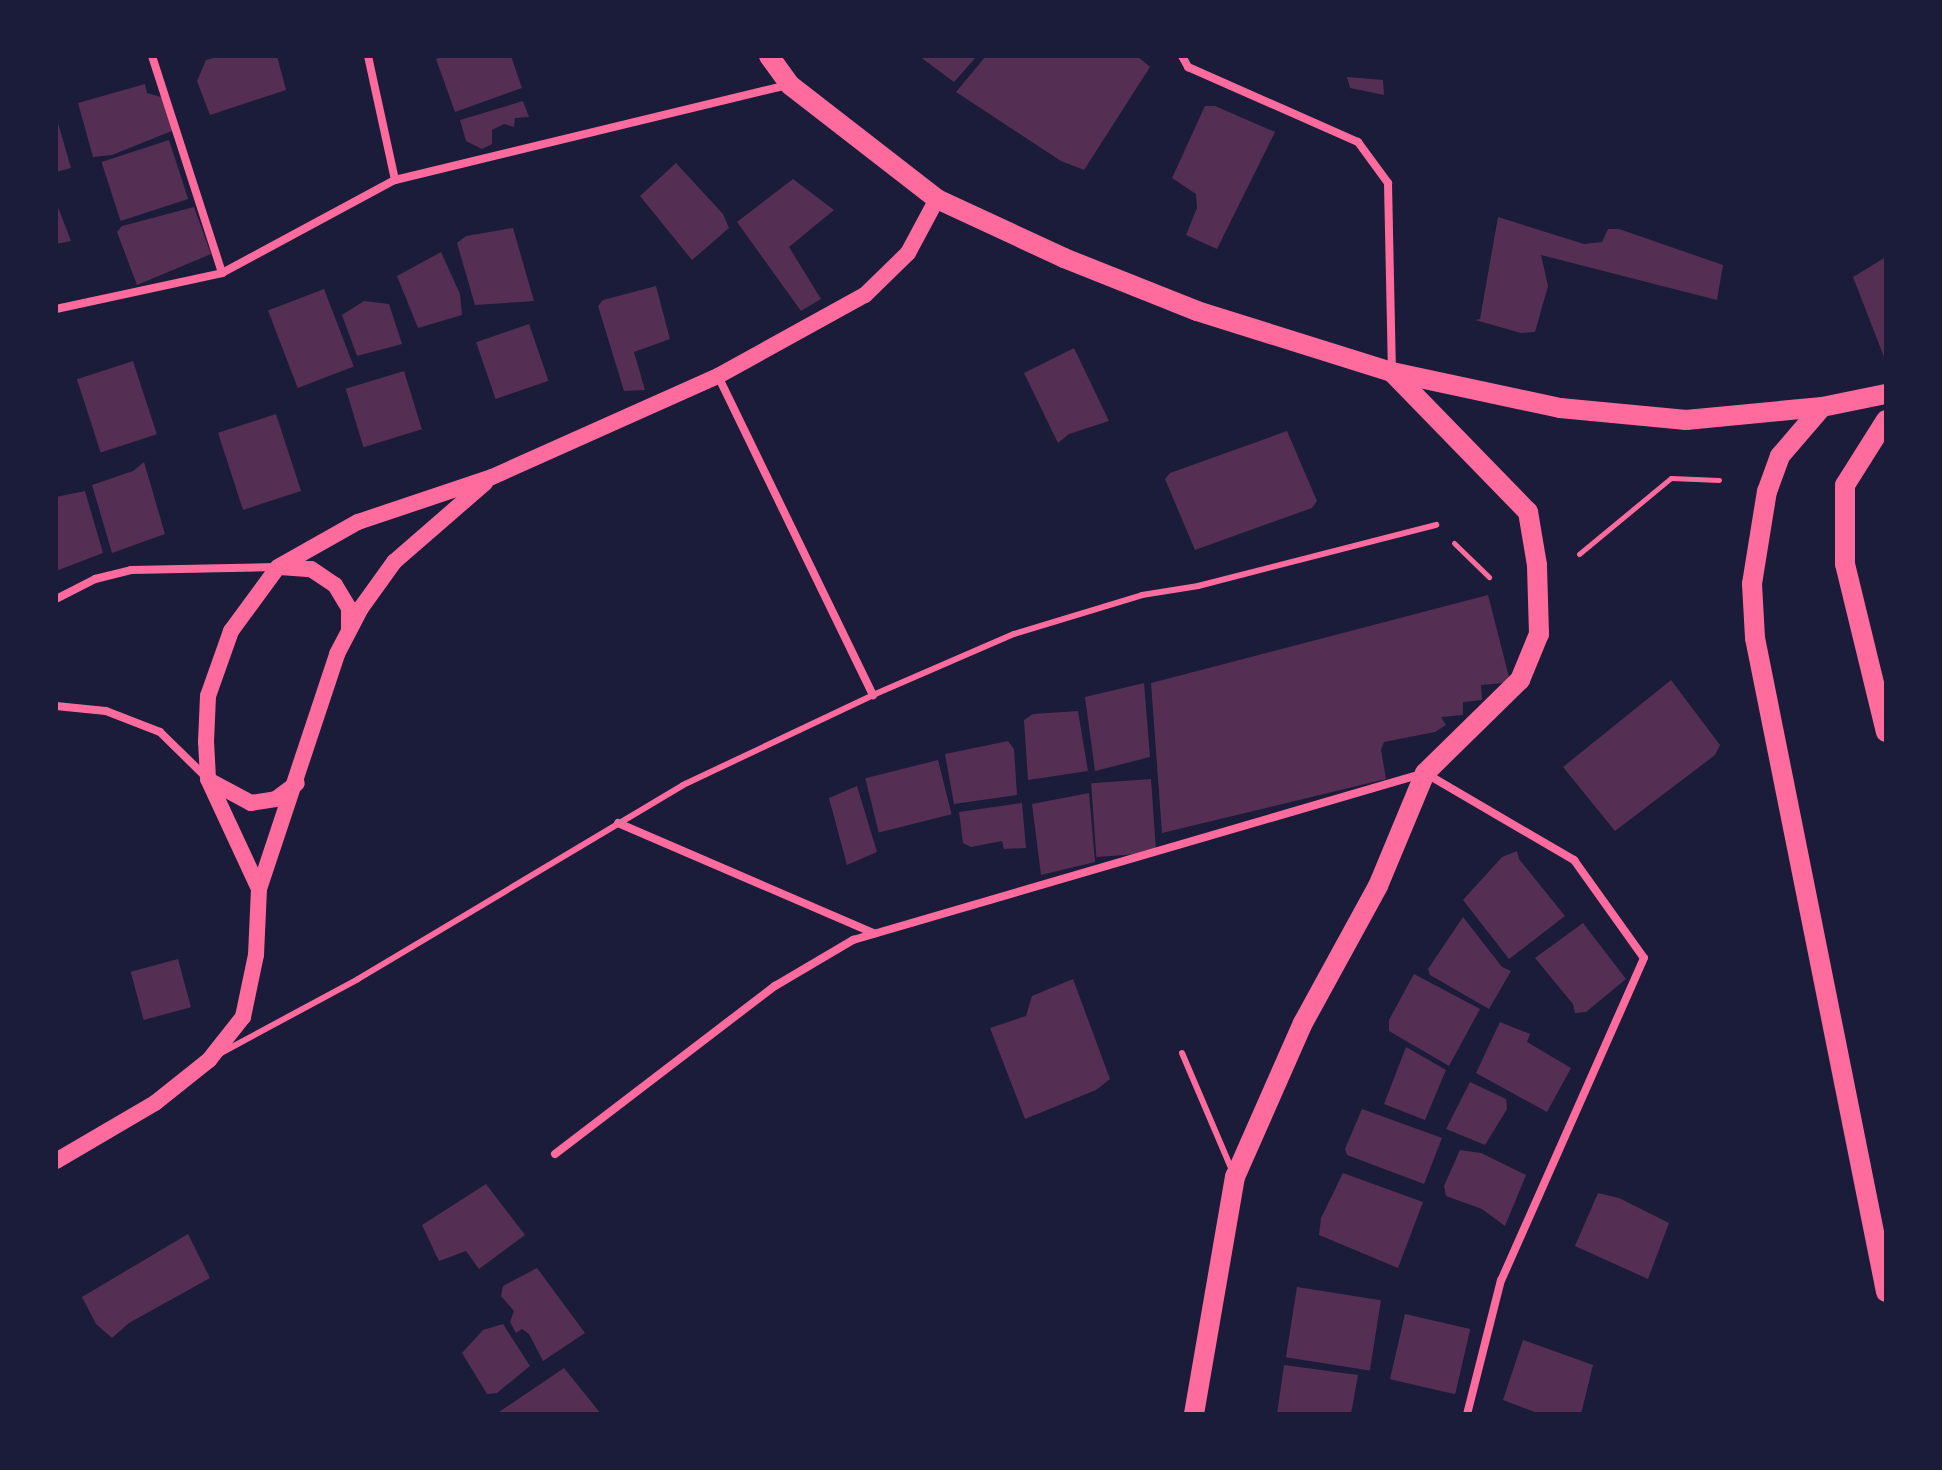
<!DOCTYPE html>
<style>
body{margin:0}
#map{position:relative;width:1942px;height:1470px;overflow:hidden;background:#1b1b3a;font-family:Jost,sans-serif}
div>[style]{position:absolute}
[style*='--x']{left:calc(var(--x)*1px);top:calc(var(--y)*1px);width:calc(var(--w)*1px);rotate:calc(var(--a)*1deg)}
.building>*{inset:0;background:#542f53;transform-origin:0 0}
.path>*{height:5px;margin:-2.5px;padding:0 2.5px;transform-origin:2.5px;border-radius:2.5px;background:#ff6b9d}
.service>*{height:6px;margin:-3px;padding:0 3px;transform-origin:3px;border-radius:3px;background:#ff6b9d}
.minor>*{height:8px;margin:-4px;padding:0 4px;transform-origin:4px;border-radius:4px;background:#ff6b9d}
.secondary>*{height:16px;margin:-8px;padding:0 8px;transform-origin:8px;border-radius:8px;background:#ff6b9d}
.primary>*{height:20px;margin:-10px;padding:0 10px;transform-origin:10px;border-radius:10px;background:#ff6b9d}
span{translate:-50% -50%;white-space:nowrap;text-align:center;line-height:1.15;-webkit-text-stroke:6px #1b1b3a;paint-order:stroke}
.frame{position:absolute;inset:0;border:58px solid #1b1b3a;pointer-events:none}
</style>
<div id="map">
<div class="building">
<div style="clip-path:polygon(221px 56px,277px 56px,286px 90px,210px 115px,197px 81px,206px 60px)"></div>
<div style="clip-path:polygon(443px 56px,511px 56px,522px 88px,455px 112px,436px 59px)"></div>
<div style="clip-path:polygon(919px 56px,977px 56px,954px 82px)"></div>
<div style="clip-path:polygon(986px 56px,1137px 56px,1150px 67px,1084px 170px,1061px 161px,956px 92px)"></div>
<div style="clip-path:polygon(1347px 77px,1383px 80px,1384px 95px,1350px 88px)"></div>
<div style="clip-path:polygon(145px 84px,147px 93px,161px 97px,174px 130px,112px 155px,93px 157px,78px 103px)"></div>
<div style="clip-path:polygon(523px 101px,529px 117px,515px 118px,514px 127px,504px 124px,492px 130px,492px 144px,482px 149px,466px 141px,460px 120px)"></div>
<div style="clip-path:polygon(1205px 106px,1215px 106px,1275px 132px,1217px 249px,1186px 235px,1197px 208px,1196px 194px,1172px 178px)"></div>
<div style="clip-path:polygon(56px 116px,71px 168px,56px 172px)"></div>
<div style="left:169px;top:140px;width:62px;height:71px;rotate:72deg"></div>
<div style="clip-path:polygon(676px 163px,723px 214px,729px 228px,692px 260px,640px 196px)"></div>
<div style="clip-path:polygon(793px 179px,834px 210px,789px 247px,821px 299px,801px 311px,737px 222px)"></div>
<div style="clip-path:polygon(56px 202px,71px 241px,56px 244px)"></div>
<div style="clip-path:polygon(194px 207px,211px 254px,137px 285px,117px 232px,122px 226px)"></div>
<div style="clip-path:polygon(1498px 217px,1584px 244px,1602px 242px,1608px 229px,1619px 229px,1723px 265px,1717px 300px,1541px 255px,1548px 286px,1535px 332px,1521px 333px,1475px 320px,1480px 319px)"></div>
<div style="clip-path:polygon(513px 228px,534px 301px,475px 305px,457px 243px,466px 236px)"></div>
<div style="clip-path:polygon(441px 252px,460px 294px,462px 315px,418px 328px,397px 276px)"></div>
<div style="clip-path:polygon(1886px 257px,1886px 362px,1853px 277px)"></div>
<div style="clip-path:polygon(656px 286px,670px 339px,634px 352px,645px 390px,624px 391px,598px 306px,603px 300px)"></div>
<div style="left:324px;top:289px;width:83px;height:60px;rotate:69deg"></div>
<div style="clip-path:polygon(364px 301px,389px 304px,402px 344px,357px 356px,342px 315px)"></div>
<div style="left:529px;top:324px;width:60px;height:56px;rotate:71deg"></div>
<div style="clip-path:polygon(1074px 348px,1109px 421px,1069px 434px,1058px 443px,1024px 373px)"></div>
<div style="left:133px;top:361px;width:77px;height:59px;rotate:72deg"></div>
<div style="left:404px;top:371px;width:61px;height:61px;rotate:73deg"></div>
<div style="left:276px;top:414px;width:81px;height:61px;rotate:72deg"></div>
<div style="clip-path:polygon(1287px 431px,1317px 501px,1312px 508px,1195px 550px,1165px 479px,1170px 473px)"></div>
<div style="clip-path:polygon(144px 462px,165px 534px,112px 553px,92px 485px,133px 471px)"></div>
<div style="clip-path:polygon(85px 491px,103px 553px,56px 571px,56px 497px)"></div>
<div style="clip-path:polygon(1488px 595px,1509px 677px,1503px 683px,1481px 685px,1482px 700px,1463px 702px,1463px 715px,1441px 717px,1446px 725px,1435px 732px,1384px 742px,1381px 750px,1386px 779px,1162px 833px,1151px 683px)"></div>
<div style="clip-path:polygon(1671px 680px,1720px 745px,1715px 755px,1615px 831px,1563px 767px)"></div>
<div style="clip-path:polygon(1144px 683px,1150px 757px,1095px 771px,1085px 697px)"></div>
<div style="clip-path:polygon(1078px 711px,1088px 771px,1028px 780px,1024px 720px,1033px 714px)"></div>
<div style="clip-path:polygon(1008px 741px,1014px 749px,1017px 795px,954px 804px,945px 754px)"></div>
<div style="left:938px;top:760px;width:56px;height:75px;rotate:76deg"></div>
<div style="left:1151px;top:779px;width:74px;height:60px;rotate:86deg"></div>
<div style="clip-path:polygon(857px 786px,877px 852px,847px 865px,829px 798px)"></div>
<div style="clip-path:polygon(1089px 793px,1095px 862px,1041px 875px,1032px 804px)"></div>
<div style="clip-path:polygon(1022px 803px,1026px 848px,1004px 849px,1002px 841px,971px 847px,963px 843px,959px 812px)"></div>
<div style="clip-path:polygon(1517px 851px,1519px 859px,1565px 916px,1509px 959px,1463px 900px,1502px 857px)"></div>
<div style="clip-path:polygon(1463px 917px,1502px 967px,1511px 971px,1489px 1009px,1430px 975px,1428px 969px)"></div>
<div style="clip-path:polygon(1583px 923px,1626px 979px,1586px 1012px,1575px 1013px,1573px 1004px,1535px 958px)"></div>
<div style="left:178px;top:959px;width:50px;height:49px;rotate:75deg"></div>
<div style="clip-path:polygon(1414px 974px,1480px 1009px,1449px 1066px,1389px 1031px,1389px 1020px)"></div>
<div style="clip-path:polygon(1073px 979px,1110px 1079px,1096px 1090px,1025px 1119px,990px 1028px,1026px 1016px,1032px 996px)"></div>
<div style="clip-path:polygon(1500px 1022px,1530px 1034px,1527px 1042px,1571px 1068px,1547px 1112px,1476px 1073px)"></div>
<div style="clip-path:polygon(1406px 1047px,1446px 1070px,1425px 1120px,1384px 1104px)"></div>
<div style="clip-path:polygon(1470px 1082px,1506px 1099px,1507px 1109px,1485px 1145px,1446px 1129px)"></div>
<div style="clip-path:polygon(1362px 1109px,1442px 1138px,1424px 1184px,1347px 1155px,1345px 1149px)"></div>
<div style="clip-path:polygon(1460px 1150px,1481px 1153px,1526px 1175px,1505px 1226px,1482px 1209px,1446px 1196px,1444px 1186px)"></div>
<div style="clip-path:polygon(1343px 1173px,1423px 1202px,1398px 1268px,1319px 1235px,1321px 1218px)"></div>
<div style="clip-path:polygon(486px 1184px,525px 1235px,479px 1269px,466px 1251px,439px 1261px,422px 1225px)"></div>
<div style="clip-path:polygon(1598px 1193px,1619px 1198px,1669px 1223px,1648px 1279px,1575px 1246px)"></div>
<div style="clip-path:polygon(188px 1234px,210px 1278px,129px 1323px,112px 1338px,96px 1324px,82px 1297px)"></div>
<div style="clip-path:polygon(537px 1268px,585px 1333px,543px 1361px,529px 1334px,522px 1329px,516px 1333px,510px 1322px,514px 1311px,501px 1296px,503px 1286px)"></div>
<div style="left:1297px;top:1287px;width:85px;height:71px;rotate:9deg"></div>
<div style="left:1405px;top:1314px;width:67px;height:67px;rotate:13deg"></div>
<div style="clip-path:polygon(503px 1324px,530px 1366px,497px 1393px,487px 1394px,462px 1353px,483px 1330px)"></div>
<div style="clip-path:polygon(1523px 1340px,1593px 1365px,1581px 1414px,1540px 1414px,1503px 1400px)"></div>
<div style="clip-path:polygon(1284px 1365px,1358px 1375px,1351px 1414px,1277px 1414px)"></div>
<div style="clip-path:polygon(564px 1368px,601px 1414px,496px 1414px)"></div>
</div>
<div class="path">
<div style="--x:1454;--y:543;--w:49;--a:44.2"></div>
<div style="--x:1579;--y:554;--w:119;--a:-39.6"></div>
<div style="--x:1671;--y:478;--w:48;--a:2.4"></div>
</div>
<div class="service">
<div style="--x:1182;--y:1053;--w:127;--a:66.9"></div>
<div style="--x:219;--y:1054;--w:158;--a:-28.3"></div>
<div style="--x:358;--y:979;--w:378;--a:-30.8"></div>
<div style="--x:683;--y:785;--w:210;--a:-25.3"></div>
<div style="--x:873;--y:695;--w:154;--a:-23.4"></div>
<div style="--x:1014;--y:634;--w:134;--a:-16.9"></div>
<div style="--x:1142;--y:595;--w:57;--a:-9.1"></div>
<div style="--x:1198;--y:586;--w:246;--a:-14.4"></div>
</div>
<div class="minor">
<div style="--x:152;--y:56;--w:228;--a:72.1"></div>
<div style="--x:368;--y:56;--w:127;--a:77.7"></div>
<div style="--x:1182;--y:56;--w:13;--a:61"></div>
<div style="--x:1188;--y:67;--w:186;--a:23.8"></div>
<div style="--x:1358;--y:142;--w:51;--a:53.8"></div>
<div style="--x:1388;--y:183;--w:186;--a:88.8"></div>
<div style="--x:56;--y:309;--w:170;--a:-12.2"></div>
<div style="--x:222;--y:273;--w:196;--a:-28.3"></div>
<div style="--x:395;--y:180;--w:405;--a:-13.6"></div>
<div style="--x:718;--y:376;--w:355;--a:64.1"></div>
<div style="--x:56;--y:599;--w:44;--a:-27.1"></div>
<div style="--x:95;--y:579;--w:37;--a:-14"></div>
<div style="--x:131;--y:570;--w:146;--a:-1.2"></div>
<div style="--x:56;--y:706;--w:50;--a:5.7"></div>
<div style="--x:106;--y:711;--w:58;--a:21.3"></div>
<div style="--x:160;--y:732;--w:63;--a:44.4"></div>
<div style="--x:618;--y:823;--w:279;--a:23.3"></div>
<div style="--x:555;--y:1154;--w:277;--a:-37.4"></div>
<div style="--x:775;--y:986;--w:91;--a:-30.5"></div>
<div style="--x:853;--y:940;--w:596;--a:-16.28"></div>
<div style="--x:1425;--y:773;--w:173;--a:30.3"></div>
<div style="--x:1574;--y:860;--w:120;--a:54.5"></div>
<div style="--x:1644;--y:958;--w:352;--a:113.9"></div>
<div style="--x:1501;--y:1280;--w:138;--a:104.2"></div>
</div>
<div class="secondary">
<div style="--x:280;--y:567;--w:31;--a:4"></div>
<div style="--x:311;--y:569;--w:29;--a:34"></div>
<div style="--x:335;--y:585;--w:27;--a:59"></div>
<div style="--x:349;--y:608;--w:21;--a:90"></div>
<div style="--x:212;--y:782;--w:44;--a:28.3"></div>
<div style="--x:251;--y:803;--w:25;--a:-9"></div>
<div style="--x:276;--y:799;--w:26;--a:-37"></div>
<div style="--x:259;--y:889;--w:121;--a:-114.9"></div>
<div style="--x:208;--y:779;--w:37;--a:-93"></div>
<div style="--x:206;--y:742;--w:46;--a:-87.5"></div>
<div style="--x:208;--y:696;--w:69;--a:-70.5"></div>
<div style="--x:231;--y:631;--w:79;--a:-53.7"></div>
<div style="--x:278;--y:567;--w:92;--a:-29.4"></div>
<div style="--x:358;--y:522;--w:141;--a:-18.6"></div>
<div style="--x:492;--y:477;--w:248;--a:-24.1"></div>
<div style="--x:718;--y:376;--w:168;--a:-28.9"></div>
<div style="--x:865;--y:295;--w:60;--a:-44.3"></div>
<div style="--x:908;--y:253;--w:61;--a:-61.8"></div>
<div style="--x:56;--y:1161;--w:115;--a:-30.4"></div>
<div style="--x:155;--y:1103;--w:69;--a:-38.5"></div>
<div style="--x:209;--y:1060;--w:55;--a:-51.7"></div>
<div style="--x:243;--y:1017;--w:63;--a:-78.2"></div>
<div style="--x:256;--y:955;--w:66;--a:-87.4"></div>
<div style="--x:259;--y:889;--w:248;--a:-71.6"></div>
<div style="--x:337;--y:654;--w:52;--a:-62.4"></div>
<div style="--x:361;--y:608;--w:57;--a:-54.3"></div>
<div style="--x:394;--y:562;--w:121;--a:-41"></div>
</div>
<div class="primary">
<div style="--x:769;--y:56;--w:36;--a:54"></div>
<div style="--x:790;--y:85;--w:186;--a:37.8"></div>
<div style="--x:937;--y:199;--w:140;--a:24.9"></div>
<div style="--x:1064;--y:258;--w:143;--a:21.7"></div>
<div style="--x:1197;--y:311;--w:204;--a:17.4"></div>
<div style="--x:1392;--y:372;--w:172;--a:12.1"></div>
<div style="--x:1560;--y:408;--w:127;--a:5.4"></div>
<div style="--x:1686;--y:420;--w:137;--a:-5.5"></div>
<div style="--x:1822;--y:407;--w:65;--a:-11.5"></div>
<div style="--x:1822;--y:407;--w:65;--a:130.6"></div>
<div style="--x:1780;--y:456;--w:37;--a:110"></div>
<div style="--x:1767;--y:491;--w:94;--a:99.2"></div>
<div style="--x:1752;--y:584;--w:54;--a:86.8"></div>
<div style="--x:1755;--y:638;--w:667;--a:78.67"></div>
<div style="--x:1886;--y:420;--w:77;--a:122.2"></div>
<div style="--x:1845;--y:485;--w:79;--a:90"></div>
<div style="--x:1845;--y:564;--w:173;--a:76.3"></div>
<div style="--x:1194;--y:1414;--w:241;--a:-80.2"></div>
<div style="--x:1235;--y:1177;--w:168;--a:-66.2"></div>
<div style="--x:1303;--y:1023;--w:156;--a:-61.3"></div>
<div style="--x:1378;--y:886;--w:122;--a:-67.4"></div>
<div style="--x:1425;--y:773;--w:133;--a:-44.4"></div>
<div style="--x:1520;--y:680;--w:50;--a:-67.6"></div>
<div style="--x:1539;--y:634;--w:69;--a:-91.7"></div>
<div style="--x:1537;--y:565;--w:54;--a:-99.6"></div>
<div style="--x:1528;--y:512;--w:195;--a:-134.2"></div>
</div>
<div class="frame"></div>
</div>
